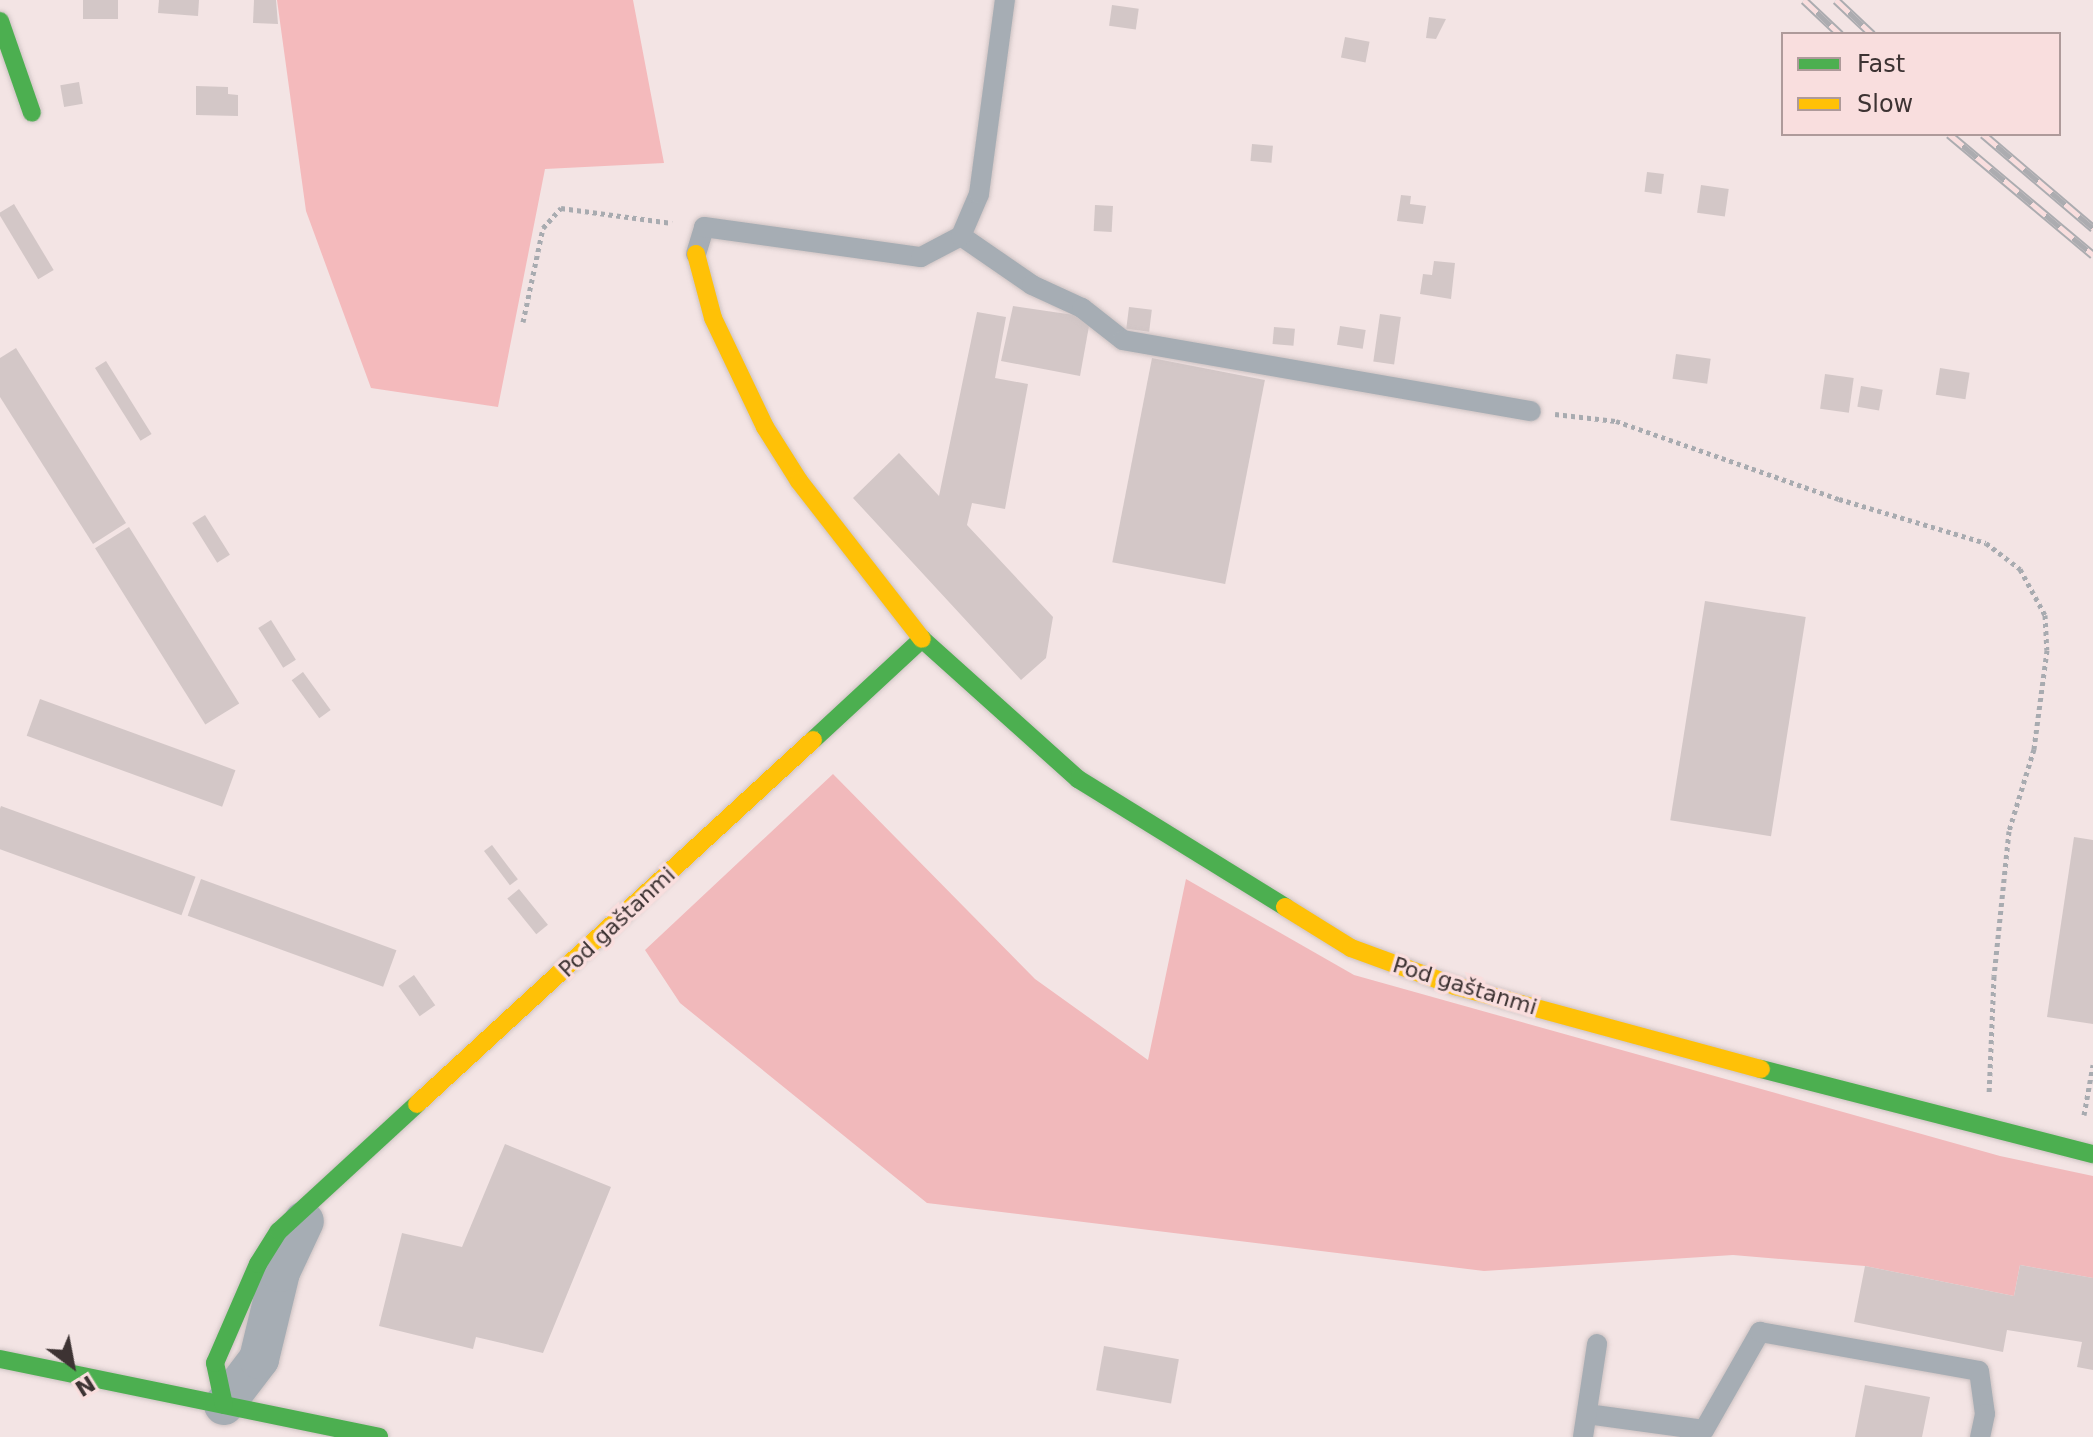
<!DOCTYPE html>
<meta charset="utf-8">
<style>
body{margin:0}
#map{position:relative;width:2093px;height:1437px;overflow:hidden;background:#f3e4e4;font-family:"DejaVu Sans",sans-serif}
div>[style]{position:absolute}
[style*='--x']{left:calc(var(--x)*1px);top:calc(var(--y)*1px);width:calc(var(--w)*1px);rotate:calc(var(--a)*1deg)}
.green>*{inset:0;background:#f1b9bb}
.forest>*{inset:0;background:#f4babc}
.building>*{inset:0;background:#d3c7c7;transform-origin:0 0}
.path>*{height:5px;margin-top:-2.5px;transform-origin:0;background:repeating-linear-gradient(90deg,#a8abb0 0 4px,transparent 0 8px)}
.roads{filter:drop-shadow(0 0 2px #cdc2c2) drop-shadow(0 0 2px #cdc2c2)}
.lane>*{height:20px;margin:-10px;padding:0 10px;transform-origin:10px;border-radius:10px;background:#a6adb4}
.street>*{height:40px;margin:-20px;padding:0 20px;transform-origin:20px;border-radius:20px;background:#a6adb4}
.fast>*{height:18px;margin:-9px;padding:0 9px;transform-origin:9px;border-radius:9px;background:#4caf50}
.slow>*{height:18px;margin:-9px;padding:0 9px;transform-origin:9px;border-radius:9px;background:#ffc107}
.rail>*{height:9px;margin-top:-4.5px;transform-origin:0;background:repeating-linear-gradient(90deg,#f9dede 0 18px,#acacb0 0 36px);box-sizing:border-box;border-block:2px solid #acacb0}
span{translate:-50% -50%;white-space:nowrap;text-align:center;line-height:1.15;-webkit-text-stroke:7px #f9dede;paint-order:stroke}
.street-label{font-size:22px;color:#3d3333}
.legend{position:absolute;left:1781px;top:32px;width:280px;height:104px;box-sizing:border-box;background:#f9dede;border:2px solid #ae9a9a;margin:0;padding:10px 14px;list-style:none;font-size:24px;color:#3d3333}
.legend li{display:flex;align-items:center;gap:16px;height:40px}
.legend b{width:40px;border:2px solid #ae9a9a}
.north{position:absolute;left:32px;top:1325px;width:80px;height:80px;-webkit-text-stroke:6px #f9dede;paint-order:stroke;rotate:148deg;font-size:22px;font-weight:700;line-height:32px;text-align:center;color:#3d3333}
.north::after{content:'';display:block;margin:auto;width:28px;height:36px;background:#3d3333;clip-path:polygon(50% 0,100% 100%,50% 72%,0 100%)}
</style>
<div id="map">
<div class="green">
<div style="clip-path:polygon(833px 774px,1035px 979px,1148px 1060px,1186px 879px,1354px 975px,2000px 1156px,2093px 1176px,2093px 1278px,2020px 1265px,2014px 1296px,1865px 1266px,1733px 1255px,1484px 1271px,927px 1203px,680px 1003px,645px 950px)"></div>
</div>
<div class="forest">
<div style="clip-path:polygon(277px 0,633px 0,664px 163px,545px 169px,498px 407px,371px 388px,306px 211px)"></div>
</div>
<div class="building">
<div style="left:83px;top:0;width:35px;height:19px"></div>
<div style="clip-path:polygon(159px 0,199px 0,198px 16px,158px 13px)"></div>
<div style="clip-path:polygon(254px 0,276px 0,278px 24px,253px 23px)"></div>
<div style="left:1112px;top:5px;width:27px;height:21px;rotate:8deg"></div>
<div style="clip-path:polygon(1429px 17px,1446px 19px,1436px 39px,1426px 38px)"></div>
<div style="left:1345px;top:37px;width:25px;height:21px;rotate:11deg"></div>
<div style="left:79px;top:82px;width:22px;height:19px;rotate:80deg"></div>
<div style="clip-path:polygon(196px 86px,228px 87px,228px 94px,238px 95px,238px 116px,196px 115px)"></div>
<div style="left:1252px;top:144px;width:21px;height:17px;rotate:5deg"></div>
<div style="left:1647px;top:172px;width:17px;height:20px;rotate:7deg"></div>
<div style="left:1701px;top:185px;width:28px;height:28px;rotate:8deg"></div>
<div style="clip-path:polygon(1401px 195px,1411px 196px,1410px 204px,1426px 206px,1423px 224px,1397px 221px)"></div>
<div style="left:14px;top:204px;width:77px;height:18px;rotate:59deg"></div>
<div style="left:1095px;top:205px;width:18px;height:26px;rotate:3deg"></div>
<div style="clip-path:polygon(1434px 261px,1455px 263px,1451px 299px,1420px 294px,1423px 274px,1432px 275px)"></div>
<div style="clip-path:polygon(1013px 306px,1081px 316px,1089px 326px,1080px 376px,1001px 361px)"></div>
<div style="left:1129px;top:307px;width:23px;height:22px;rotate:7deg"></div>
<div style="clip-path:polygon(977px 312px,1006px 317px,995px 378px,1028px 384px,1005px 509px,972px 503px,967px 525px,1053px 617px,1046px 658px,1021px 680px,853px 498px,899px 453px,939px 496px)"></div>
<div style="left:1380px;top:314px;width:21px;height:48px;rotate:8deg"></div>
<div style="left:1340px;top:326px;width:26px;height:19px;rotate:9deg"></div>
<div style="left:1274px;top:327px;width:21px;height:17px;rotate:5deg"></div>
<div style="clip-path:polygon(16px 348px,126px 523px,93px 544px,0 397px,0 358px)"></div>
<div style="left:1676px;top:354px;width:35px;height:25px;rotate:8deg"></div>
<div style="left:1152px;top:358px;width:115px;height:208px;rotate:11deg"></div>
<div style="left:106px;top:361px;width:86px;height:13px;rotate:58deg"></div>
<div style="left:1940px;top:368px;width:30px;height:27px;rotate:9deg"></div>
<div style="left:1825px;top:374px;width:29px;height:35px;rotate:8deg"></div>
<div style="left:1861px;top:386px;width:22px;height:21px;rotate:10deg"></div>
<div style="left:205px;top:515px;width:47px;height:15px;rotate:58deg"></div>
<div style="left:129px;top:527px;width:208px;height:40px;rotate:58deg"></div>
<div style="left:1705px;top:601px;width:102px;height:222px;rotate:9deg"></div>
<div style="left:271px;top:620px;width:47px;height:15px;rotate:58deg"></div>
<div style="left:303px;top:672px;width:47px;height:14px;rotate:54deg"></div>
<div style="left:40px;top:699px;width:208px;height:39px;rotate:20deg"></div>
<div style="left:1px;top:806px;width:207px;height:41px;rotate:20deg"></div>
<div style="clip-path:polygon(2074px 837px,2093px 840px,2093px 1024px,2047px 1017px)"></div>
<div style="left:492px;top:845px;width:43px;height:10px;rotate:53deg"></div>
<div style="left:201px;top:879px;width:208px;height:39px;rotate:20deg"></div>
<div style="left:519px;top:889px;width:46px;height:15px;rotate:51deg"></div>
<div style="left:414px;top:975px;width:37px;height:19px;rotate:55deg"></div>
<div style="clip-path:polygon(505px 1144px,611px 1187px,543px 1353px,476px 1337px,473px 1349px,379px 1326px,402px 1233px,462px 1247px)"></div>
<div style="clip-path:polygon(2020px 1265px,2093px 1278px,2093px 1370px,2077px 1367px,2082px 1342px,2007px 1330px,2003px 1352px,1854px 1322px,1865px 1266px,2014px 1296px)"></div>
<div style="left:1104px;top:1346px;width:76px;height:45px;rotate:10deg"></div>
<div style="clip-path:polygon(1865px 1385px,1930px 1397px,1922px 1437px,1855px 1437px)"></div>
</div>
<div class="path">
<div style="--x:523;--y:322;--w:96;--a:-78"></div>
<div style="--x:543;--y:228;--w:27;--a:-48"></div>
<div style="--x:561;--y:208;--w:112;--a:7.7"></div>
<div style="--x:1555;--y:414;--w:61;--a:6.5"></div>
<div style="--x:1616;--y:421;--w:236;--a:19.3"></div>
<div style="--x:1839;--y:499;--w:153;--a:16.7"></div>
<div style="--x:1986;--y:543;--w:43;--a:37.4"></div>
<div style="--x:2020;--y:569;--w:52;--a:61.5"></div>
<div style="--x:2045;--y:615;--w:35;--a:87"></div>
<div style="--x:2047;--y:650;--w:100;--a:97.5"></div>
<div style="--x:2034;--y:749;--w:86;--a:107"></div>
<div style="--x:2009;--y:831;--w:146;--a:95.9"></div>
<div style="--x:1994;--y:976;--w:118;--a:92.4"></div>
<div style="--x:2084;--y:1115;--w:51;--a:-79.8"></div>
</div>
<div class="roads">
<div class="lane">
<div style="--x:961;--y:236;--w:86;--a:34.6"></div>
<div style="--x:1032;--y:285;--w:55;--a:24.7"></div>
<div style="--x:1082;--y:308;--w:52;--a:38"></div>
<div style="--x:1123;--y:340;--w:414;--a:9.9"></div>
<div style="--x:696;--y:254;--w:28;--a:-73"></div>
<div style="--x:704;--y:227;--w:219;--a:7.9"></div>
<div style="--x:921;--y:257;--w:45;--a:-27.7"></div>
<div style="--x:961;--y:236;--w:46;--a:-66.8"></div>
<div style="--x:979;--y:194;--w:196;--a:-82.4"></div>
<div style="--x:1587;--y:1414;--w:118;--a:7.8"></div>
<div style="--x:1704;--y:1430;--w:113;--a:-60.3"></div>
<div style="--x:1760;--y:1332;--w:222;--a:10.1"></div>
<div style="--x:1979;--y:1371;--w:43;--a:82.1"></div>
<div style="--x:1985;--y:1414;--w:24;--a:102"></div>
<div style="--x:1583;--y:1437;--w:94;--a:-81.4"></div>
</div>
<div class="street">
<div style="--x:224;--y:1405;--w:58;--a:-52.7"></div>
<div style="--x:259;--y:1359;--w:89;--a:-76.4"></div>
<div style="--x:280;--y:1272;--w:56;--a:-64.8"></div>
</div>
<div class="fast">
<div style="--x:0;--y:21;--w:97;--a:70.8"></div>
<div style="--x:813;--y:740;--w:149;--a:-42.8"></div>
<div style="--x:922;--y:639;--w:210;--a:41.9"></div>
<div style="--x:1078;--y:779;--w:243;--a:31.7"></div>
<div style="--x:1761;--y:1069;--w:343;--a:14.4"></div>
<div style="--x:0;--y:1359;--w:387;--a:11.6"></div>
<div style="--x:224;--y:1405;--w:43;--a:-102.1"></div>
<div style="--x:215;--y:1363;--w:108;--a:-66.5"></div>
<div style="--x:258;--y:1264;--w:39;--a:-58"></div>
<div style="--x:279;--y:1231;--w:188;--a:-42.6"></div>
</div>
<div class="slow">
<div style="--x:696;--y:254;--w:66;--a:75.1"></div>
<div style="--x:713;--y:318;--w:121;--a:64.5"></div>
<div style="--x:765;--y:427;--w:64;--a:57.8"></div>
<div style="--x:799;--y:481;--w:200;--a:52.1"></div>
<div style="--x:1285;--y:907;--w:78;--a:31.8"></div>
<div style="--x:1351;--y:948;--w:111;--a:20.1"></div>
<div style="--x:1455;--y:986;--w:317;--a:15.2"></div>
<div style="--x:417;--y:1104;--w:538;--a:-42.59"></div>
</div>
</div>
<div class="rail">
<div style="--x:1804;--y:0;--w:50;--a:43.4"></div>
<div style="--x:1836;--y:0;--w:50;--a:43.4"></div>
<div style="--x:1949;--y:134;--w:188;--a:40"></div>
<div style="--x:1983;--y:134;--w:145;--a:40.5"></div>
</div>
<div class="street-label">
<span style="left:617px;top:922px;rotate:-43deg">Pod gaštanmi</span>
<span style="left:1465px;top:986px;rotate:17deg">Pod gaštanmi</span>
</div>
<ul class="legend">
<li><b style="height:10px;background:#4caf50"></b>Fast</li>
<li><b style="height:10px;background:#ffc107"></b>Slow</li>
</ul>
<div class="north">N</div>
</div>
